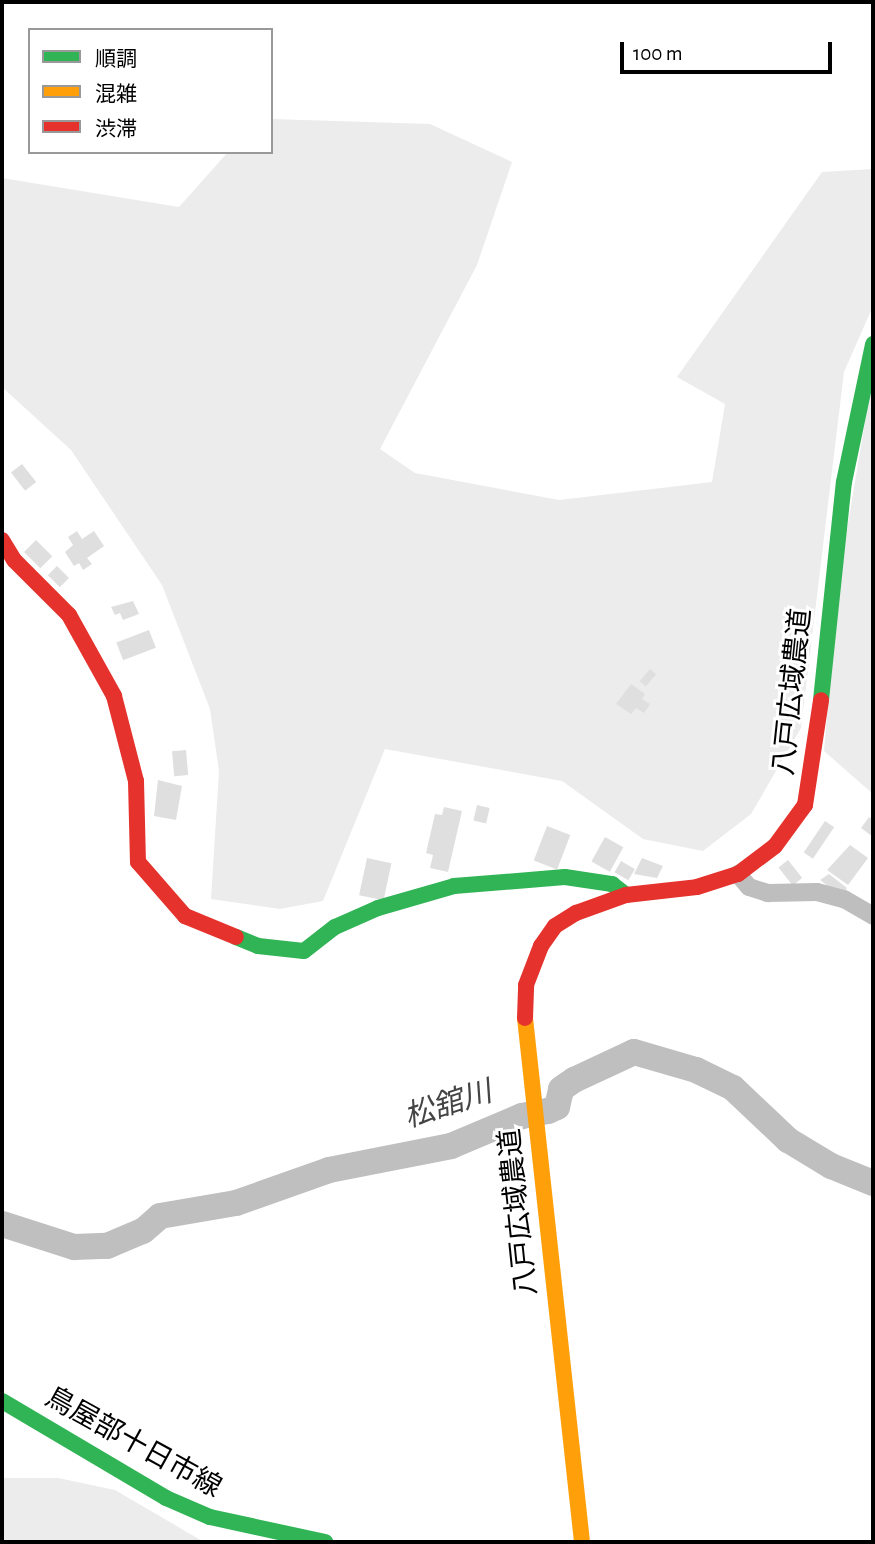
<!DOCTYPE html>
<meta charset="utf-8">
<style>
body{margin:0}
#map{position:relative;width:875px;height:1544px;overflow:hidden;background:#fff;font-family:"Alegreya Sans","Noto Sans JP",sans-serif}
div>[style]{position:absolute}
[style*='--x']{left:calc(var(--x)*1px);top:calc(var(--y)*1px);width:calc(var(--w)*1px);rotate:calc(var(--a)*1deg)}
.green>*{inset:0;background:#ececec}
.river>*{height:26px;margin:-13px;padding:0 13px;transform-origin:13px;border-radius:13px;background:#bfbfbf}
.building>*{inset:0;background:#dfdfdf;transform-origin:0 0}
.street>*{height:18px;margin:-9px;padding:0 9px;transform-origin:9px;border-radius:9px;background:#bebebe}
.fast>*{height:16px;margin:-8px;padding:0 8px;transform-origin:8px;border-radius:8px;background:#30b455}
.slow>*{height:16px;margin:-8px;padding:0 8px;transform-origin:8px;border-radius:8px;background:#ff9f0a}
.jam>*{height:16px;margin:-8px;padding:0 8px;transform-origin:8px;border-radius:8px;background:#e5322d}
span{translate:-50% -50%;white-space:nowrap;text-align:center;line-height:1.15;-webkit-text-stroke:6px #fff;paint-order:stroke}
.street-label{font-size:28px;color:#000}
.water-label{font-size:30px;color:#444;font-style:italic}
.frame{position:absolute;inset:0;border:4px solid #000;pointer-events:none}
.legend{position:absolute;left:28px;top:28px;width:245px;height:126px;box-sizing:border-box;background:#fff;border:2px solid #999;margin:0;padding:9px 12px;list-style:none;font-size:21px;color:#000}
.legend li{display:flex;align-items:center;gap:14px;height:35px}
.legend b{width:35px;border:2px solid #999}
.scale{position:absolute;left:620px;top:42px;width:212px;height:32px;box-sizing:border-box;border:4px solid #000;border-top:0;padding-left:9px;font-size:21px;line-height:24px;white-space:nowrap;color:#000;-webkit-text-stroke:5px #fff;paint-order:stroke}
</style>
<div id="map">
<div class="green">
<div style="clip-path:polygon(271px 119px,430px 124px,512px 162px,477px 265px,380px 449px,415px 473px,559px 500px,712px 482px,725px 404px,677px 377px,822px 172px,873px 169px,873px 306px,844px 372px,801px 728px,751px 814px,703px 851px,643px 839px,562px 781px,385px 749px,323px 901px,280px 909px,211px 899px,219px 771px,210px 709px,162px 585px,71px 450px,2px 387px,2px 178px,179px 207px,228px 152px,271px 152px)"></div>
<div style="clip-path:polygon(873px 374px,873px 794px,824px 751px,838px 583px)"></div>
<div style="clip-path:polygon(2px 1478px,58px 1478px,115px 1490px,204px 1542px,2px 1542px)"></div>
</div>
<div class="river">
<div style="--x:2;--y:1224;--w:76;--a:17.7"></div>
<div style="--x:74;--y:1247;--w:33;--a:-2"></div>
<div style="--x:107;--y:1246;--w:39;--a:-23"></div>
<div style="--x:143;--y:1231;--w:23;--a:-41"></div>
<div style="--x:160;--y:1216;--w:77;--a:-9.7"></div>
<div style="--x:236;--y:1203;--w:99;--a:-19.5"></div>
<div style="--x:329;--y:1170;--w:124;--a:-11.1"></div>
<div style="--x:451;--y:1146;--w:77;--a:-22.9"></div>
<div style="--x:522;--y:1116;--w:26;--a:-11"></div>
<div style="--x:548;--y:1111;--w:10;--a:-24"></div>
<div style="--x:557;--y:1107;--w:18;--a:-77"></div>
<div style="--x:561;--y:1089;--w:16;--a:-35"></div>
<div style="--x:574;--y:1080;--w:66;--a:-25"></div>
<div style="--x:634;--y:1052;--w:65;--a:16.2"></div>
<div style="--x:696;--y:1070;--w:41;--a:25.9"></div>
<div style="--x:733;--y:1088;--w:76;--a:43.4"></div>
<div style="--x:788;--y:1140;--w:50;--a:31.2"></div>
<div style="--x:831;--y:1166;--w:45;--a:22"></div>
</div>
<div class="building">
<div style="left:22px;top:464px;width:23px;height:14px;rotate:52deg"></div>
<div style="clip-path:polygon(77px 531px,82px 539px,94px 531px,104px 546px,87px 558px,92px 564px,83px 570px,79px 563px,74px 566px,65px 552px,73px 545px,68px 537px)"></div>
<div style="left:36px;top:540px;width:23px;height:17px;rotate:45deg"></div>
<div style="left:57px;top:566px;width:17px;height:13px;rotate:45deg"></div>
<div style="clip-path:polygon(133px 601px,139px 614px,123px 620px,120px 613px,115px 615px,111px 607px)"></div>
<div style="left:149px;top:630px;width:19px;height:35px;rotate:69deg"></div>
<div style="left:650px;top:669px;width:8px;height:16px;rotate:40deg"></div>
<div style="clip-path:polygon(631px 684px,645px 694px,642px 699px,650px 704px,644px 713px,636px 708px,631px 714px,616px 704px)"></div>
<div style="left:186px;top:750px;width:25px;height:14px;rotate:85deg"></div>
<div style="clip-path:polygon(158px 780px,182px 786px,176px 820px,154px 816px)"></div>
<div style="left:477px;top:805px;width:13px;height:16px;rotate:13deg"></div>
<div style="clip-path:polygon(444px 807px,462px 811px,448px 872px,430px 868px,433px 855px,426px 853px,435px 814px,442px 815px)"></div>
<div style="clip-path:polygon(869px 817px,873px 820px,873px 837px,861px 828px)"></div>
<div style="left:825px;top:821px;width:11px;height:38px;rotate:34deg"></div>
<div style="left:547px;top:826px;width:25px;height:37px;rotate:21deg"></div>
<div style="left:605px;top:837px;width:21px;height:28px;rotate:29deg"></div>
<div style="clip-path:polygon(850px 845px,868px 858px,848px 885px,827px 870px)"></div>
<div style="left:367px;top:858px;width:25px;height:38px;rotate:12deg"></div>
<div style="clip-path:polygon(642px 858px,663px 866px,657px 878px,634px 874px)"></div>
<div style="left:788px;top:860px;width:23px;height:12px;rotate:52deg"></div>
<div style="left:621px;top:861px;width:16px;height:13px;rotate:30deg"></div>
<div style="clip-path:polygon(829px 874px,847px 888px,841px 896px,820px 880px)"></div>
</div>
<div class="street">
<div style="--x:738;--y:874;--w:17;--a:50"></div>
<div style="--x:749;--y:887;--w:20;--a:18"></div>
<div style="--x:768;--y:893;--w:49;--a:-1.2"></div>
<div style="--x:817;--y:892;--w:28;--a:15"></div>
<div style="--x:844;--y:899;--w:34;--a:30"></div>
</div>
<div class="fast">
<div style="--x:821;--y:700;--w:219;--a:-84"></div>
<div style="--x:844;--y:482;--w:141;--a:-78.1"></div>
<div style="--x:236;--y:937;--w:24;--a:22"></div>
<div style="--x:258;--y:946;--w:46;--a:6.2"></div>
<div style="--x:304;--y:951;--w:39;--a:-38"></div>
<div style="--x:335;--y:927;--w:47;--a:-23.8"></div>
<div style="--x:378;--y:908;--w:79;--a:-16.1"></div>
<div style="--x:454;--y:886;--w:111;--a:-4.6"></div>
<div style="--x:565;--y:877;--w:48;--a:8.5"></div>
<div style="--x:612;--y:884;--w:18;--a:38"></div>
<div style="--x:2;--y:1401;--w:191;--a:30.6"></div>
<div style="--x:166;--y:1498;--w:48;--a:23.4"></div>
<div style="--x:210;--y:1517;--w:118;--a:12.3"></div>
</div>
<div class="slow">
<div style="--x:525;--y:1018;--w:527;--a:83.79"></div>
</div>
<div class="jam">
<div style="--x:2;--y:540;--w:23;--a:59"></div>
<div style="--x:14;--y:560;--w:78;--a:45"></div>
<div style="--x:69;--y:615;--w:93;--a:60.9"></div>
<div style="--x:114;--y:696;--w:88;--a:75.5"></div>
<div style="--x:136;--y:781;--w:81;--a:88.6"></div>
<div style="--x:138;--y:862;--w:72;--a:49"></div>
<div style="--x:185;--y:916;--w:55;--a:22.4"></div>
<div style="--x:525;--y:1018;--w:33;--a:-88"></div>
<div style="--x:526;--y:985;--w:42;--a:-69"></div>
<div style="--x:541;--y:946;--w:24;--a:-55"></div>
<div style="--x:555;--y:926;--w:25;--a:-32"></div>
<div style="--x:576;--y:913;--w:53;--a:-19.8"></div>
<div style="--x:626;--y:895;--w:71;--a:-6.4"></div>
<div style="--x:697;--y:887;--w:43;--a:-17.6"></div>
<div style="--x:738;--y:874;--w:46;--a:-37.1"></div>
<div style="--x:775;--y:846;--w:51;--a:-53.8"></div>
<div style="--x:805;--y:805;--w:106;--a:-81.3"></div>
</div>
<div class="street-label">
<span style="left:793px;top:692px;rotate:-84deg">八戸広域農道</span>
<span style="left:519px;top:1212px;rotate:-96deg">八戸広域農道</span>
<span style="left:133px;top:1443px;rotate:29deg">鳥屋部十日市線</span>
</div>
<div class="water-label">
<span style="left:448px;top:1105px;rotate:-18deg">松舘川</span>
</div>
<div class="frame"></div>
<ul class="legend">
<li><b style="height:9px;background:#30b455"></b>順調</li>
<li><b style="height:9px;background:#ff9f0a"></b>混雑</li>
<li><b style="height:9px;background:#e5322d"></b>渋滞</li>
</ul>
<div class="scale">100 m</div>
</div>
